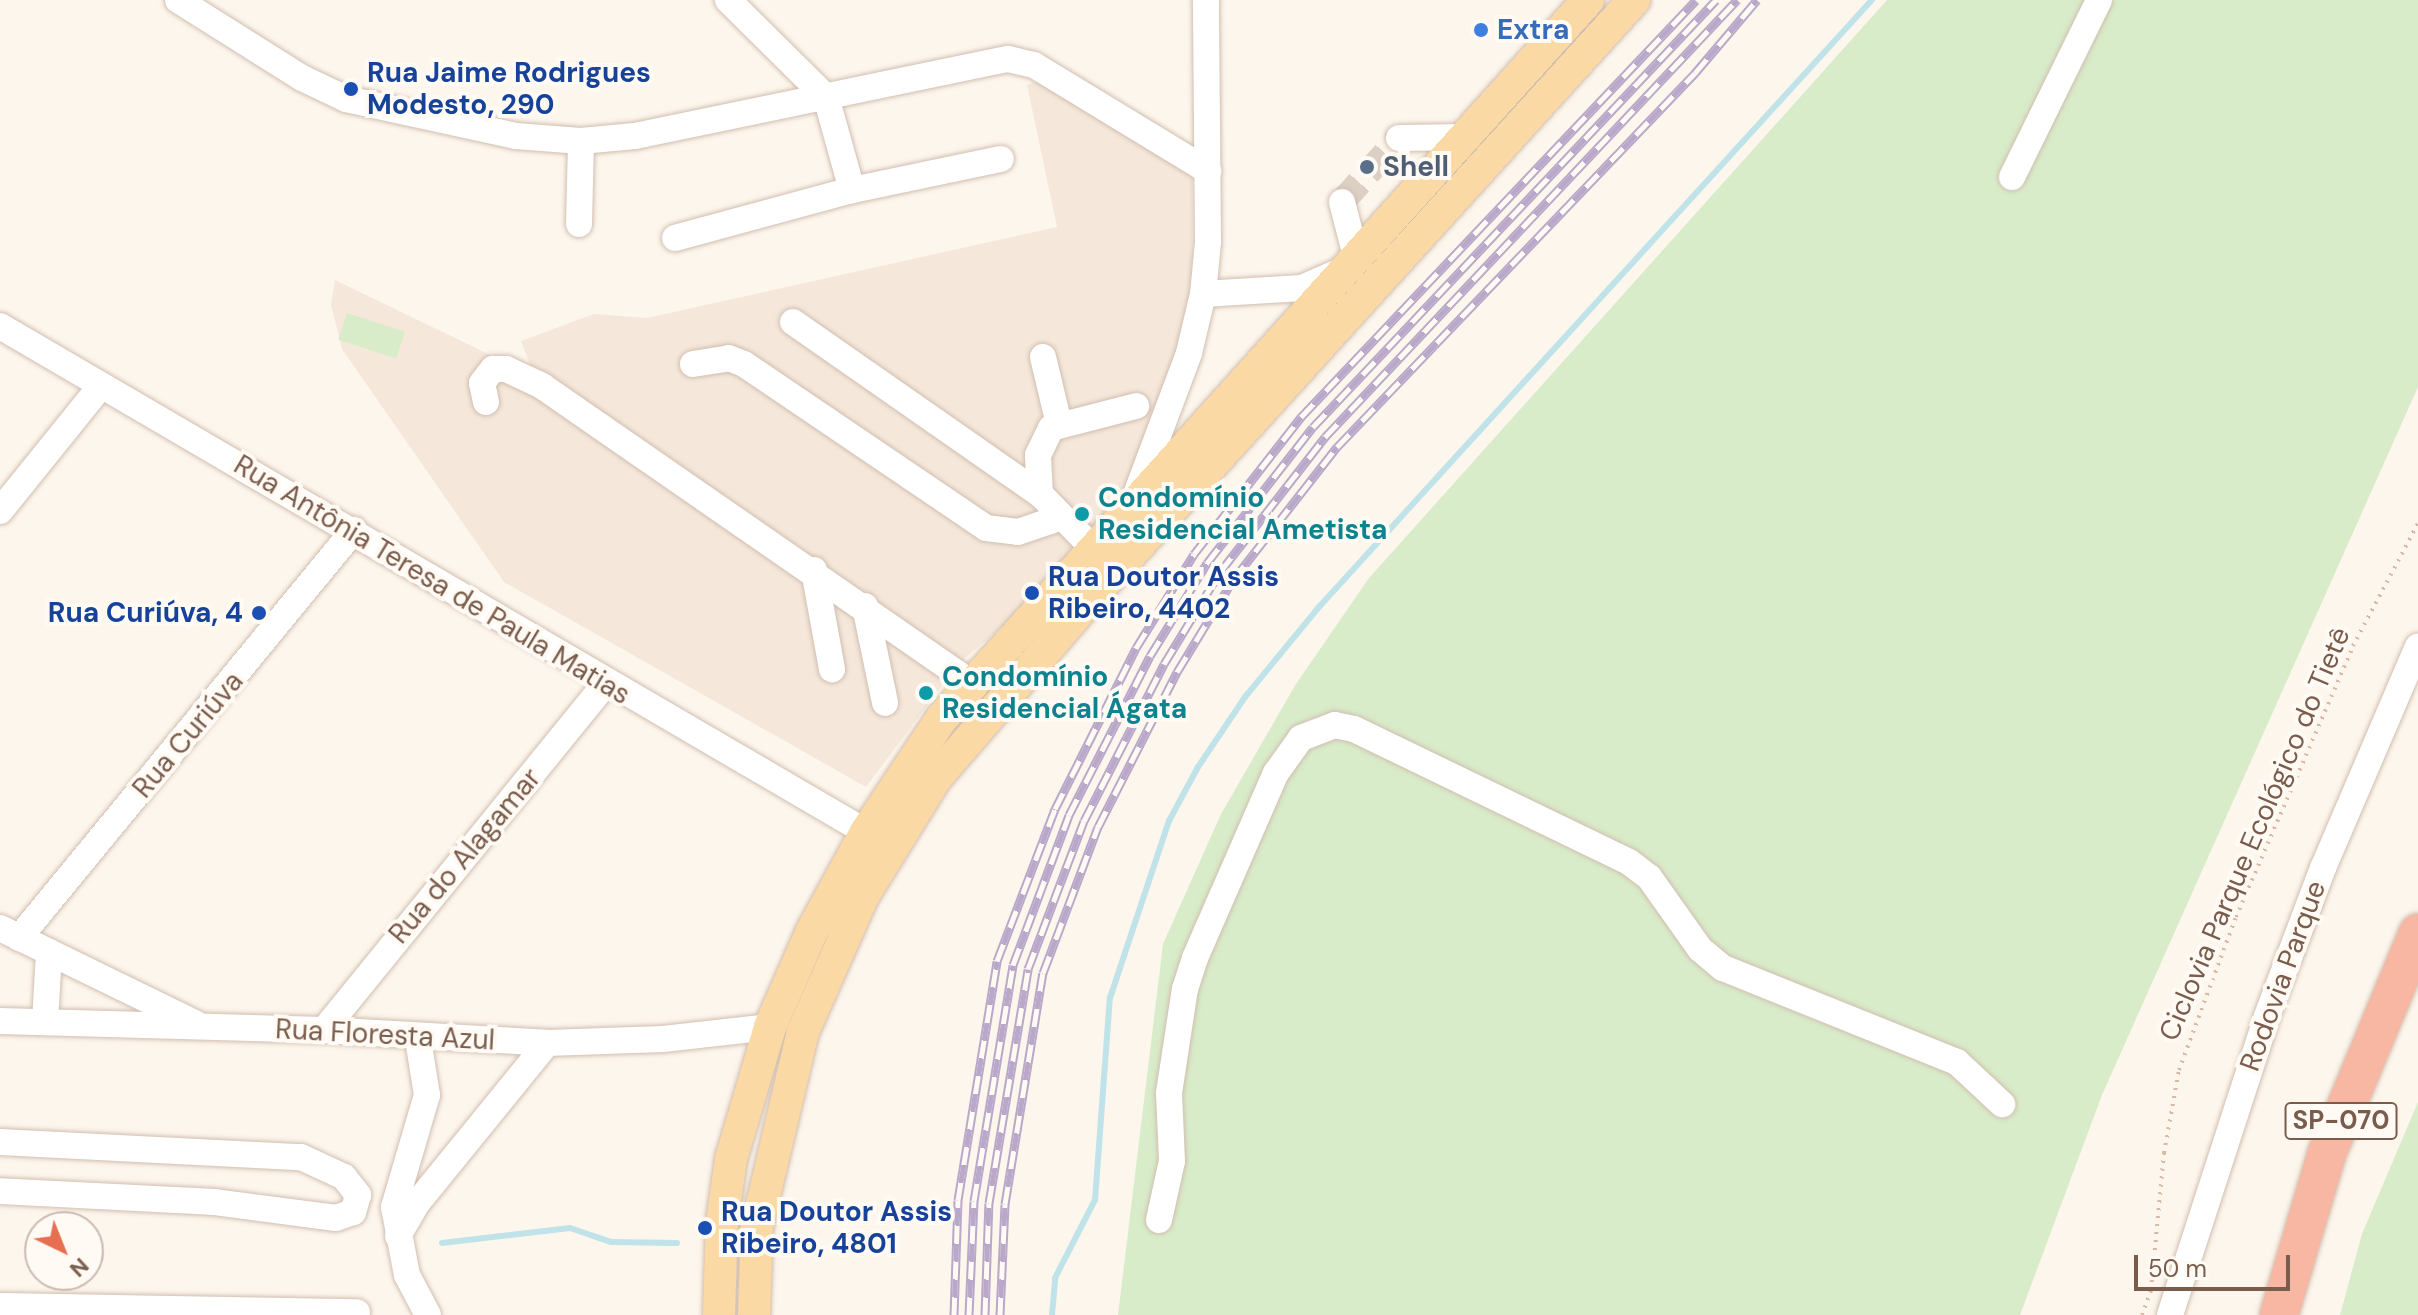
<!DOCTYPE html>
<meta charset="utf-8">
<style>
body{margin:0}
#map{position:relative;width:2418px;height:1315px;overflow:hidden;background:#fdf6ec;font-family:"DM Sans",sans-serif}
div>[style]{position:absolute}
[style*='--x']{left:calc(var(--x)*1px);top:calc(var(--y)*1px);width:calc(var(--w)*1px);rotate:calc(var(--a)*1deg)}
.residential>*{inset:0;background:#f5e8da}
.green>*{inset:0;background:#d8ecc9;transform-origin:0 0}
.stream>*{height:6px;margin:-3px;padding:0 3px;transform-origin:3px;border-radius:3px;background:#bfe3e8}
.minor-tunnel>*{height:26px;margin-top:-13px;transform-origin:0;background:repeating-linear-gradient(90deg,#dcd0c4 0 26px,transparent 0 39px)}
.path>*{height:4px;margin-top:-2px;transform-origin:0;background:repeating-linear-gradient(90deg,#d9b8a5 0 2px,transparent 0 8px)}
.roads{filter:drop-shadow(0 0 2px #d1beb0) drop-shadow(0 0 2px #d1beb0)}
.minor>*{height:26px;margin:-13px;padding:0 13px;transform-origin:13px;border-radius:13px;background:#fff}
.major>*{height:32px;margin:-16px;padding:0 16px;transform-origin:16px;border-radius:16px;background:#fbd9a5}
.highway>*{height:38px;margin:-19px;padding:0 19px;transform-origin:19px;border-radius:19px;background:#f7b7a3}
.rail>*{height:9px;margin-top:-4.5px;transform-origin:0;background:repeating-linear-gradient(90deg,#fffaf3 0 18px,#b9a8c9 0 36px);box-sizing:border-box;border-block:2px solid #b9a8c9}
.dots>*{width:22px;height:22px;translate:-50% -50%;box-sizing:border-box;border:4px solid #fffaf3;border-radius:50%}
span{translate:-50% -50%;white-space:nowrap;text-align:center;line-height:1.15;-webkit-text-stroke:8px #fffaf3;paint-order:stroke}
.shield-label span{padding:2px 6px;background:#fffaf3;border:2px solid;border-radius:6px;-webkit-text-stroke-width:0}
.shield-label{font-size:26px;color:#7a5c4d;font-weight:700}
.shop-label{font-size:28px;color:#366cbe;font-weight:700}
.left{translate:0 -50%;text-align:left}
.transit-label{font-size:28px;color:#164399;font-weight:700}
.right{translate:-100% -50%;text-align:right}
.service-label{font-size:28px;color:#4e5e75;font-weight:700}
.culture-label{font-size:28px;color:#0d838f;font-weight:700}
.street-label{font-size:28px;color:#7a5c4d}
.north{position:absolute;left:24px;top:1211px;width:80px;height:80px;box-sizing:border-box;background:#fffaf3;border:2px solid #cabbb1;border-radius:50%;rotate:137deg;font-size:22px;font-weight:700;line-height:32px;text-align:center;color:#7a5c4d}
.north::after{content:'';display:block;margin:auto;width:28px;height:36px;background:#e76f51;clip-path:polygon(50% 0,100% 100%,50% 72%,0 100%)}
.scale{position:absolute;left:2134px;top:1255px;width:156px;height:36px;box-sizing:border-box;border:4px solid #7a5c4d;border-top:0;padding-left:10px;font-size:24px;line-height:28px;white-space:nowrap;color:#7a5c4d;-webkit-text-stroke:6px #fffaf3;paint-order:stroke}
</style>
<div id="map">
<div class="residential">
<div style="clip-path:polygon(1040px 80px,1192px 176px,1193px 291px,1185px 341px,1135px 481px,1011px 619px,959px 663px,866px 787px,504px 582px,342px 349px,331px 305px,335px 280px,534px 376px,521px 341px,594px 314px,647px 318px,1057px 227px,1027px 85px)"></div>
</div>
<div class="green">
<div style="clip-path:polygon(1887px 0,2418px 0,2418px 387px,2102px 1095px,2020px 1315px,1118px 1315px,1163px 944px,1221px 814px,1296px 684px,1369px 578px)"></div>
<div style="left:347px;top:313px;width:61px;height:28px;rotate:18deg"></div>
<div style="clip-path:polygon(2418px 1102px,2418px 1315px,2340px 1315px,2362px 1234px)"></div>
</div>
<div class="stream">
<div style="--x:442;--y:1243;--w:129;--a:-6.7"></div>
<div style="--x:570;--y:1228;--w:43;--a:18.9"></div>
<div style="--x:611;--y:1242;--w:66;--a:0.9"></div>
<div style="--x:1052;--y:1315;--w:37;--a:-85"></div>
<div style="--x:1055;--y:1278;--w:88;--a:-62.9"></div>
<div style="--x:1095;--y:1200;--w:203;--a:-85.8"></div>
<div style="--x:1110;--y:998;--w:187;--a:-71.6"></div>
<div style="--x:1169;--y:821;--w:61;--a:-61.8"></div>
<div style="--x:1198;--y:767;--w:84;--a:-56.1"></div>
<div style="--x:1245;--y:697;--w:117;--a:-50.6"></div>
<div style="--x:1319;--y:607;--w:821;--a:-47.67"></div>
</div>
<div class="minor-tunnel">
<div style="--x:1342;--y:202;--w:86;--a:-48.3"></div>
</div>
<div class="path">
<div style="--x:2142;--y:1315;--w:27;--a:-70"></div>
<div style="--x:2151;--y:1290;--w:138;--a:-84.6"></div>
<div style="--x:2164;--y:1153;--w:84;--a:-79.8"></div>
<div style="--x:2179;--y:1070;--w:163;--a:-69.6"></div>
<div style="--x:2236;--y:917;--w:295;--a:-66.6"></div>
<div style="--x:2353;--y:646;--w:139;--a:-62.1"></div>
</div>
<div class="roads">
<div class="minor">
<div style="--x:178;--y:0;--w:146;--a:32.2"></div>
<div style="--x:302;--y:78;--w:49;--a:25.5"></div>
<div style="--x:346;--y:99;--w:174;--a:12.3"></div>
<div style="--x:516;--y:136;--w:65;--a:4.4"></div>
<div style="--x:581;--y:141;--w:54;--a:-5.3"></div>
<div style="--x:635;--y:136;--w:381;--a:-11.7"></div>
<div style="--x:1008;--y:59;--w:27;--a:13"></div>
<div style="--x:1034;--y:65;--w:204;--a:31.3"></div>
<div style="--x:1399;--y:138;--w:67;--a:-0.9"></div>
<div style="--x:2012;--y:177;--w:197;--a:-63.8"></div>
<div style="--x:852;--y:190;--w:152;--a:-11.8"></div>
<div style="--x:1342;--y:202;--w:60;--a:75.5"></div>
<div style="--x:579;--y:224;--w:83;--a:-88.6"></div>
<div style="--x:675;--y:238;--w:183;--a:-15.2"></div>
<div style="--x:852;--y:190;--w:97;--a:-105.6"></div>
<div style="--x:826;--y:97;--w:138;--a:-135.3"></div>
<div style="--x:1203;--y:294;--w:99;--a:-3.5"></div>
<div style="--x:1302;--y:288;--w:45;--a:-23.7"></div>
<div style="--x:793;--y:322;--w:301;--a:34.9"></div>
<div style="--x:1040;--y:494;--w:80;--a:45.5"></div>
<div style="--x:0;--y:326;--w:1003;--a:30.3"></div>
<div style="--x:1043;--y:357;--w:69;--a:76.6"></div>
<div style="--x:693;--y:364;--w:36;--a:-9"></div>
<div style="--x:729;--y:358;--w:16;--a:22"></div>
<div style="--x:744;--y:364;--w:292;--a:34.1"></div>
<div style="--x:986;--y:528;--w:32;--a:7"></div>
<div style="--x:1018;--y:532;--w:46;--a:-18.8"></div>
<div style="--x:486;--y:402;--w:19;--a:-102"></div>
<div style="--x:482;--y:383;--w:18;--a:-52"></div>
<div style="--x:493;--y:369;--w:13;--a:0"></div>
<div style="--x:506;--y:369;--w:40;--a:25"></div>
<div style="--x:542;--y:386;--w:525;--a:34.69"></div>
<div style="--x:1040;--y:494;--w:39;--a:-93"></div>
<div style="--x:1038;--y:455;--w:30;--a:-64"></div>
<div style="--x:1051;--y:428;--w:88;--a:-14.5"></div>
<div style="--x:1135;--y:497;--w:154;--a:-69.4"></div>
<div style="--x:1189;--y:353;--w:61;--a:-76.7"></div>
<div style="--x:1203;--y:294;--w:52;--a:-84.5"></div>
<div style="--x:1208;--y:242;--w:242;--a:-90.5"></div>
<div style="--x:0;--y:511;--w:161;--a:-51.1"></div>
<div style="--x:814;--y:570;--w:101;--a:79.7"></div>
<div style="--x:865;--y:606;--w:99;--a:78.3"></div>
<div style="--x:0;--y:928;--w:217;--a:26"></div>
<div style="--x:19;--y:938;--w:528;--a:-50.61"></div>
<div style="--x:0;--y:1021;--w:324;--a:1.6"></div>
<div style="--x:324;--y:1030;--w:223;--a:3.3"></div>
<div style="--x:547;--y:1043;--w:116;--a:-2"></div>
<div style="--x:663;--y:1039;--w:108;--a:-6.4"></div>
<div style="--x:45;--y:1022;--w:70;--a:-86.7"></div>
<div style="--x:324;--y:1030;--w:447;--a:-50.9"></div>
<div style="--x:418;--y:1039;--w:57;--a:80.9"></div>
<div style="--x:427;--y:1095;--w:117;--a:106.4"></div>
<div style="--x:394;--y:1207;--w:69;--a:79.2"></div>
<div style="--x:407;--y:1275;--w:45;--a:62.3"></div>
<div style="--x:0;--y:1142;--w:301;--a:2.9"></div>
<div style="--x:301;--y:1157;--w:47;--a:24.9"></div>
<div style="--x:344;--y:1177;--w:23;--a:52"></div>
<div style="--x:358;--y:1195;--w:18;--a:106"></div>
<div style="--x:353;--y:1212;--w:18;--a:161"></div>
<div style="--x:336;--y:1218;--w:122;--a:-172.5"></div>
<div style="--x:215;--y:1202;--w:215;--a:-177.1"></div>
<div style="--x:1159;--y:1220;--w:60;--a:-77.6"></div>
<div style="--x:1172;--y:1161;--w:68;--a:-92.5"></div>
<div style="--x:1169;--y:1093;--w:105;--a:-81.3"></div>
<div style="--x:1185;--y:989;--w:33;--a:-72"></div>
<div style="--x:1195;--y:958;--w:202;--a:-66.4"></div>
<div style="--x:1276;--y:773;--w:43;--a:-54.5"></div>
<div style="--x:1301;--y:738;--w:36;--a:-21"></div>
<div style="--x:1335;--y:725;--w:19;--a:12"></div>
<div style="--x:1354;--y:729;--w:305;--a:25.8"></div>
<div style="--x:1629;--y:862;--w:25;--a:37"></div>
<div style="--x:1649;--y:877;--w:88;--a:54.7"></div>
<div style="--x:1700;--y:949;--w:30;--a:40"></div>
<div style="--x:1723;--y:968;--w:252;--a:21.9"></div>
<div style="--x:1957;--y:1062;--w:62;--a:43"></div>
<div style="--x:398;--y:1236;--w:39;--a:-60"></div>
<div style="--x:418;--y:1202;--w:205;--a:-50.9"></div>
<div style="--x:0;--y:1306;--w:357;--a:1"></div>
<div style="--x:2170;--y:1315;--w:314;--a:-72"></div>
<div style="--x:2267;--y:1016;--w:158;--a:-69.3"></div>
<div style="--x:2323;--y:868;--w:241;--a:-66.8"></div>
</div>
<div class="major">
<div style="--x:719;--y:1315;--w:93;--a:-88.2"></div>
<div style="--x:722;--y:1222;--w:64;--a:-81.9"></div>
<div style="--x:731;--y:1159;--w:138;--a:-73.5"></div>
<div style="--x:770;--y:1027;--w:105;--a:-66.4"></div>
<div style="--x:812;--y:931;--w:113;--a:-61.4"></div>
<div style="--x:866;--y:832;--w:137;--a:-56.3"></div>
<div style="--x:942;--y:718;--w:966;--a:-48.02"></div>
<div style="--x:754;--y:1315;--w:89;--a:-88.1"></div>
<div style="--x:757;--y:1226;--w:199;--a:-76.7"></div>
<div style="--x:803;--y:1032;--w:149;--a:-66.2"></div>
<div style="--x:863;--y:896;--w:139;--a:-58.3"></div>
<div style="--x:936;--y:778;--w:247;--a:-49.3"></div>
<div style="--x:1097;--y:591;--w:799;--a:-47.74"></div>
</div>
<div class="highway">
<div style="--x:2279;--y:1315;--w:169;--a:-73.5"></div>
<div style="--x:2327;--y:1153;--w:238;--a:-67.5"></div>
</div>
</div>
<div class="rail">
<div style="--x:954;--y:1315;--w:115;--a:-88"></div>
<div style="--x:958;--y:1200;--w:242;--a:-80.7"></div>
<div style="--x:997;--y:961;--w:163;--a:-69.1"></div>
<div style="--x:1055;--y:809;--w:180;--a:-63.3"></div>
<div style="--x:1136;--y:648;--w:110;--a:-58.3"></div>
<div style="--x:1194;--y:554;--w:174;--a:-52"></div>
<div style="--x:1301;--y:417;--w:574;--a:-46.55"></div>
<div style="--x:969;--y:1315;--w:114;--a:-87.5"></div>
<div style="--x:974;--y:1201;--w:239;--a:-80.6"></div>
<div style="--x:1013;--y:965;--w:160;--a:-69.5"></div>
<div style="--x:1069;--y:815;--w:178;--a:-63"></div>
<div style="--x:1150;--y:656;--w:109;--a:-58.5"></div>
<div style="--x:1207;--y:563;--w:172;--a:-52.1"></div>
<div style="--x:1313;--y:427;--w:587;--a:-46.66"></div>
<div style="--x:985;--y:1315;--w:112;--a:-88"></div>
<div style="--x:989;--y:1203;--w:237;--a:-80.5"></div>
<div style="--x:1028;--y:969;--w:158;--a:-69.3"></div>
<div style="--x:1084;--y:821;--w:176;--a:-63"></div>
<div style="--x:1164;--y:664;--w:108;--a:-58.7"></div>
<div style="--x:1220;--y:572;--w:171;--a:-52.1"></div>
<div style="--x:1325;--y:437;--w:601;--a:-46.69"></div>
<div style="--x:1000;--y:1315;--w:111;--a:-87.4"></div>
<div style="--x:1005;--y:1204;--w:234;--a:-80.7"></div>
<div style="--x:1043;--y:973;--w:156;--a:-69.4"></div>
<div style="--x:1098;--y:827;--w:174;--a:-63"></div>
<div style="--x:1177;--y:672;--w:108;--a:-58.7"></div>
<div style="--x:1233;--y:580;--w:169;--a:-52"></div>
<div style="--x:1337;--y:447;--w:518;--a:-46.25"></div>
<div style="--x:1695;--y:73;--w:96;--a:-49.7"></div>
</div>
<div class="dots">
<div style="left:1481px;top:30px;background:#3f7fe0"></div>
<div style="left:351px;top:89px;background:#1a4fb4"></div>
<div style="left:1367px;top:167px;background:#5c6f8a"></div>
<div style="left:1082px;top:514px;background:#0f9aa8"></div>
<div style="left:1032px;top:593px;background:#1a4fb4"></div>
<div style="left:259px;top:613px;background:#1a4fb4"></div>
<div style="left:926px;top:693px;background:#0f9aa8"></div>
<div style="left:705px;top:1228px;background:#1a4fb4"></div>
</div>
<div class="shield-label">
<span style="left:2341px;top:1121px">SP-070</span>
</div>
<div class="shop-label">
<span class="left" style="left:1497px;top:30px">Extra</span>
</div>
<div class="transit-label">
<span class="left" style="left:367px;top:89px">Rua Jaime Rodrigues<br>Modesto, 290</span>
<span class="left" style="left:1048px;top:593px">Rua Doutor Assis<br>Ribeiro, 4402</span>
<span class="right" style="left:243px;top:613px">Rua Curiúva, 4</span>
<span class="left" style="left:721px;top:1228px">Rua Doutor Assis<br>Ribeiro, 4801</span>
</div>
<div class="service-label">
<span class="left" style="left:1383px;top:167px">Shell</span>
</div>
<div class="culture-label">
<span class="left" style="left:1098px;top:514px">Condomínio<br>Residencial Ametista</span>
<span class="left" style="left:942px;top:693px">Condomínio<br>Residencial Ágata</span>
</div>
<div class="street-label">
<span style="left:432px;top:580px;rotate:31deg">Rua Antônia Teresa de Paula Matias</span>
<span style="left:188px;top:735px;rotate:-50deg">Rua Curiúva</span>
<span style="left:2255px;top:834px;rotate:-67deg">Ciclovia Parque Ecológico do Tietê</span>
<span style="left:465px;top:856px;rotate:-50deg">Rua do Alagamar</span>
<span style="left:2283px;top:976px;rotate:-70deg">Rodovia Parque</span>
<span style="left:385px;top:1035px;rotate:3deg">Rua Floresta Azul</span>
</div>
<div class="north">N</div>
<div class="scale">50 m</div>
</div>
